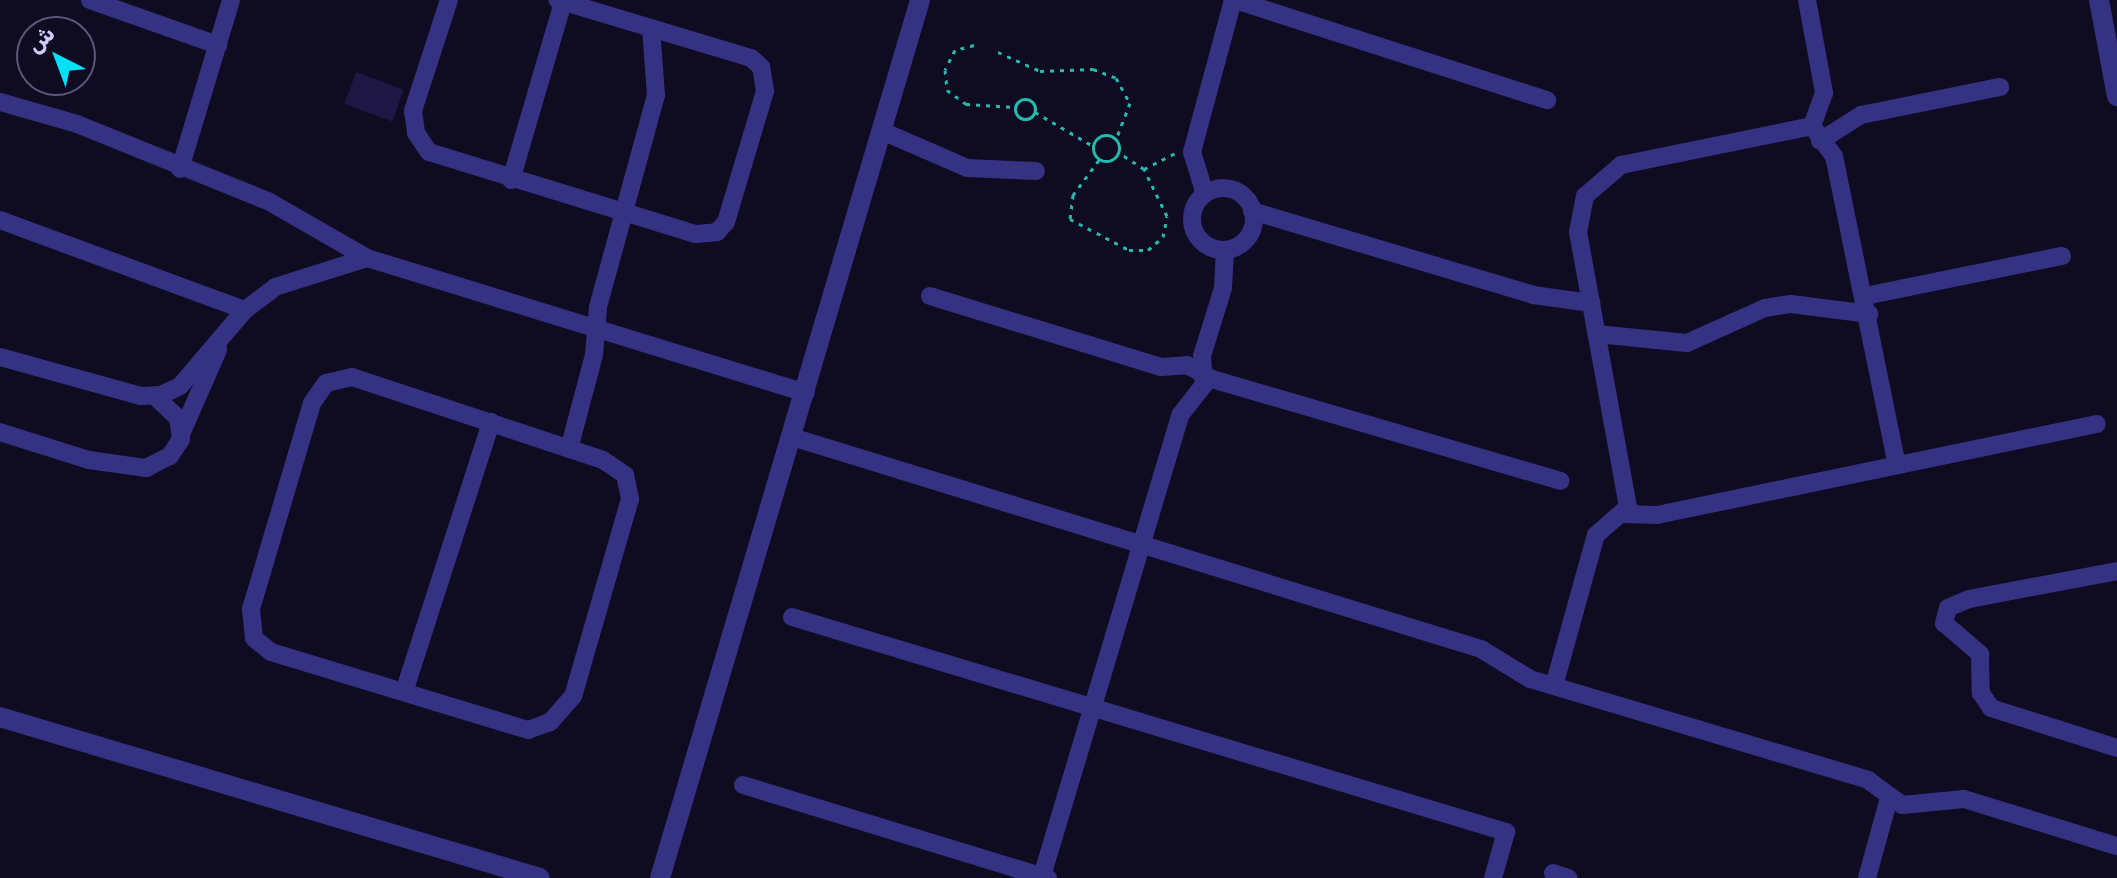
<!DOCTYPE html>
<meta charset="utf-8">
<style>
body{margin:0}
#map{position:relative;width:2117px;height:878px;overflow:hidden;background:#0f0b21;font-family:Rubik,Vazirmatn,sans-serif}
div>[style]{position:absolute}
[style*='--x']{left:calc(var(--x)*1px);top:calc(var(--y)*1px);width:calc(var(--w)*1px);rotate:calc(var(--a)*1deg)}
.building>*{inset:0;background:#1e1643;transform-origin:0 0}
.path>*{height:3px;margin-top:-1.5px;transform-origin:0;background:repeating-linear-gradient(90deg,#24baaf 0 4px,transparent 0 10px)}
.path>.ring{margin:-1.5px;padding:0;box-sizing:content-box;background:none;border:3px solid #24baaf;border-radius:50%}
.minor>*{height:18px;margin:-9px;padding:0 9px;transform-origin:9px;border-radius:9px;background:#353283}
.minor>.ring{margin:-9px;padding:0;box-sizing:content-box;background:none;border:18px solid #353283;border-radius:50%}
.tertiary>*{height:20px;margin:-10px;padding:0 10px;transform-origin:10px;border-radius:10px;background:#353283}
span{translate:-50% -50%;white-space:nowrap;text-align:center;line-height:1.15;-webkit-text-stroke:6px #0f0b21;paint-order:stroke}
.north{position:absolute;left:16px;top:16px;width:80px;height:80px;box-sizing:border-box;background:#0f0b21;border:2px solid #5c587a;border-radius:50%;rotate:318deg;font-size:22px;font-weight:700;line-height:32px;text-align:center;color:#d0cbff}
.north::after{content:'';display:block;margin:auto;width:28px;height:36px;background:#00e0f6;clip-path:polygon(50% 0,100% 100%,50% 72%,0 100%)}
</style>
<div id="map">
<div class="building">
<div style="left:356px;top:72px;width:51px;height:34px;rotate:20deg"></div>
</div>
<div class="path">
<div style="--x:974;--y:45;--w:20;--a:165"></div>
<div style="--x:955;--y:50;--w:22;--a:117"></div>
<div style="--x:945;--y:70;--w:20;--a:84"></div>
<div style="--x:947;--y:90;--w:24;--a:36"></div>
<div style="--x:966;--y:104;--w:48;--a:3.6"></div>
<div style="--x:998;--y:52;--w:46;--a:24.3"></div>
<div style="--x:1040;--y:71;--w:53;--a:-2.2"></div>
<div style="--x:1093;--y:69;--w:25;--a:21"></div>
<div style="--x:1116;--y:78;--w:29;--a:61"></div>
<div style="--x:1130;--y:103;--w:40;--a:111"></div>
<div class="ring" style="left:1015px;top:99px;width:17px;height:17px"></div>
<div style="--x:1035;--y:112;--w:67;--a:30.4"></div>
<div class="ring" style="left:1093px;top:135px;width:23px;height:23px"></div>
<div style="--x:1099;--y:160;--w:44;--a:126.6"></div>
<div style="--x:1073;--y:195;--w:24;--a:97"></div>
<div style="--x:1070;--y:219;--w:67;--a:27.7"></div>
<div style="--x:1129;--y:250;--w:19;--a:0"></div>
<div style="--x:1148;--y:250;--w:20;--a:-41"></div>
<div style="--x:1163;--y:237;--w:21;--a:-79"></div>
<div style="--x:1167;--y:216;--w:52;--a:-116.1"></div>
<div style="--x:1144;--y:169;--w:31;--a:-147"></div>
<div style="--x:1144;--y:169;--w:36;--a:-27"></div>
</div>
<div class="minor">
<div style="--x:90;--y:0;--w:136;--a:19.4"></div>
<div style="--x:449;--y:0;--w:117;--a:108"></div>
<div style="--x:413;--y:111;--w:22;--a:82"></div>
<div style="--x:416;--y:133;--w:23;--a:56"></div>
<div style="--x:429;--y:152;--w:279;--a:17.1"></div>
<div style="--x:696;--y:234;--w:21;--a:-5"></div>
<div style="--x:717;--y:232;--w:13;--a:-48"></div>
<div style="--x:726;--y:222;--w:137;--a:-73.4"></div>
<div style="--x:765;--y:91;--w:24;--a:-99"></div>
<div style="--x:761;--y:67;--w:13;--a:-138"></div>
<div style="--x:751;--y:58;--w:202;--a:-163.3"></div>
<div style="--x:1235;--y:0;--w:328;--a:17.8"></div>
<div style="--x:1807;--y:0;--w:95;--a:79.6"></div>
<div style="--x:1824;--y:93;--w:35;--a:110"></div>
<div style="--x:1812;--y:126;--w:37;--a:54"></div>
<div style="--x:1834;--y:156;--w:315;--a:78.5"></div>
<div style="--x:0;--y:102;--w:80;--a:15.9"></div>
<div style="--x:77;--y:124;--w:206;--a:22"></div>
<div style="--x:268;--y:201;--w:114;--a:29.9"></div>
<div style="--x:367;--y:258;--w:459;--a:17.1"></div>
<div style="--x:882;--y:131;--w:93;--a:23.5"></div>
<div style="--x:967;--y:168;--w:69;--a:2.5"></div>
<div style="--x:1820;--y:141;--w:49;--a:-32.4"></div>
<div style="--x:1861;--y:115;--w:142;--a:-11.4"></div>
<div style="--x:180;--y:169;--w:177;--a:-73.2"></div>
<div style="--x:511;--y:180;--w:185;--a:-73.7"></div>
<div class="ring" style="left:1192px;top:188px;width:44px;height:44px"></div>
<div style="--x:1205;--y:194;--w:44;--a:-107.2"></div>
<div style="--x:1192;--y:152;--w:157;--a:-74.9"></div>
<div style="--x:1252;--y:211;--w:293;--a:16.6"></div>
<div style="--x:1533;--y:295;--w:59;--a:7.9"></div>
<div style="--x:0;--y:220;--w:261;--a:20.2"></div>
<div style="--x:930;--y:296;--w:242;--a:17.1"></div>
<div style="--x:1161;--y:367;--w:26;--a:-4"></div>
<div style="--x:1187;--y:365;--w:29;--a:29"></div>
<div style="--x:1212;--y:379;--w:363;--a:16.3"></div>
<div style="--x:1865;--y:296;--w:201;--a:-11.5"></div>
<div style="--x:1597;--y:334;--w:90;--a:5.7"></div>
<div style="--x:1687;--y:343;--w:85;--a:-24.2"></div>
<div style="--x:1765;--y:308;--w:26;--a:-9"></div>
<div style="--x:1791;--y:304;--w:79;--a:7.3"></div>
<div style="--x:0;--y:357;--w:146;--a:15.5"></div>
<div style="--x:141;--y:396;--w:20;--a:-3"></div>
<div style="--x:161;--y:395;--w:21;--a:-25"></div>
<div style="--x:180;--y:386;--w:100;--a:-49.5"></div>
<div style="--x:245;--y:310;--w:38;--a:-37"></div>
<div style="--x:275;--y:287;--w:96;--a:-17.5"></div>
<div style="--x:352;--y:377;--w:264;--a:18.3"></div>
<div style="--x:603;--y:460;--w:27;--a:34"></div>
<div style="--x:625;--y:475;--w:25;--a:78"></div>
<div style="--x:630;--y:499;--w:205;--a:106.1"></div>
<div style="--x:573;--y:696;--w:35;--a:131"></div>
<div style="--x:550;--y:722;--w:23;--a:160"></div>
<div style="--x:528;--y:730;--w:269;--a:-163.1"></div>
<div style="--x:271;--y:652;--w:22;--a:-141"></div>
<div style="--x:254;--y:638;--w:29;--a:-96"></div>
<div style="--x:251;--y:609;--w:215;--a:-73.5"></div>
<div style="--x:312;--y:403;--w:24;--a:-55"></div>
<div style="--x:326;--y:383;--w:27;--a:-13"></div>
<div style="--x:0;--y:432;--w:93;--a:17.5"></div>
<div style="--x:89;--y:460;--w:58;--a:8"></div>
<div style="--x:146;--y:468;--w:27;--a:-27"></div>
<div style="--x:170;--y:456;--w:20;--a:-57"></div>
<div style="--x:181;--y:439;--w:21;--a:-98"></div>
<div style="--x:178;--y:418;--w:33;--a:-137"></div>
<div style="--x:182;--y:432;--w:90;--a:-66.3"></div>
<div style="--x:792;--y:437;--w:721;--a:17.1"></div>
<div style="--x:1481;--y:649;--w:57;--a:31.5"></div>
<div style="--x:1530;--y:679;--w:353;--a:16.6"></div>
<div style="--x:1868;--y:780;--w:42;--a:36.3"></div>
<div style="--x:1902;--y:805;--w:62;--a:-5.5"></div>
<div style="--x:1964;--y:799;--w:160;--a:17.1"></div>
<div style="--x:569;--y:449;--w:97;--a:-75.1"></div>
<div style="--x:594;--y:355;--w:48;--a:-85.2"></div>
<div style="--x:598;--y:307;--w:220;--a:-74.7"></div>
<div style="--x:656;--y:95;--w:67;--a:-94.3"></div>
<div style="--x:1626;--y:514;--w:31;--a:2"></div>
<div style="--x:1657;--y:515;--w:449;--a:-11.7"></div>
<div style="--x:2117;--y:571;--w:151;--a:169.3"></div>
<div style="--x:1969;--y:599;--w:23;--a:157"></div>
<div style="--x:1948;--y:608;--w:16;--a:105"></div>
<div style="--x:1944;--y:623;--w:48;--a:40.7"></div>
<div style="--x:1980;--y:654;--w:39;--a:89"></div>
<div style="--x:1981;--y:693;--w:18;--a:56"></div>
<div style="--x:1991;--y:708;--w:132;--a:17.6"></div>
<div style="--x:792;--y:617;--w:746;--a:16.76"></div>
<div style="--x:1506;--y:832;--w:48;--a:105.8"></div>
<div style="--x:1554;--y:686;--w:157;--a:-74.5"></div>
<div style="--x:1596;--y:535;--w:43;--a:-41.2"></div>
<div style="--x:1628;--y:507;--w:280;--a:-100.3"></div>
<div style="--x:1578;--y:232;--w:37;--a:-79"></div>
<div style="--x:1585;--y:196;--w:48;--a:-40.7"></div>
<div style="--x:1621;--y:165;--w:195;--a:-11.5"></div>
<div style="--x:404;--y:692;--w:284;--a:-72.1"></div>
<div style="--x:743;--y:785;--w:319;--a:17"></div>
<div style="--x:1553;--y:873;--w:16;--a:18"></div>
<div style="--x:1042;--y:876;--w:482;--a:-73.3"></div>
<div style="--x:1181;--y:414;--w:37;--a:-52"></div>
<div style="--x:1204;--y:385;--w:29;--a:-94"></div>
<div style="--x:1202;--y:356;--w:71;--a:-72.8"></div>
<div style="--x:1223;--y:288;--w:38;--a:-87"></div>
<div style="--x:1867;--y:878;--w:83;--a:-74.6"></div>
</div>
<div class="tertiary">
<div style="--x:2099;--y:0;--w:98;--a:79.4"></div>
<div style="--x:0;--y:717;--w:563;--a:16.6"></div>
<div style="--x:660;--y:878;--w:916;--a:-73.5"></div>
</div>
<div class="north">ش</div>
</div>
